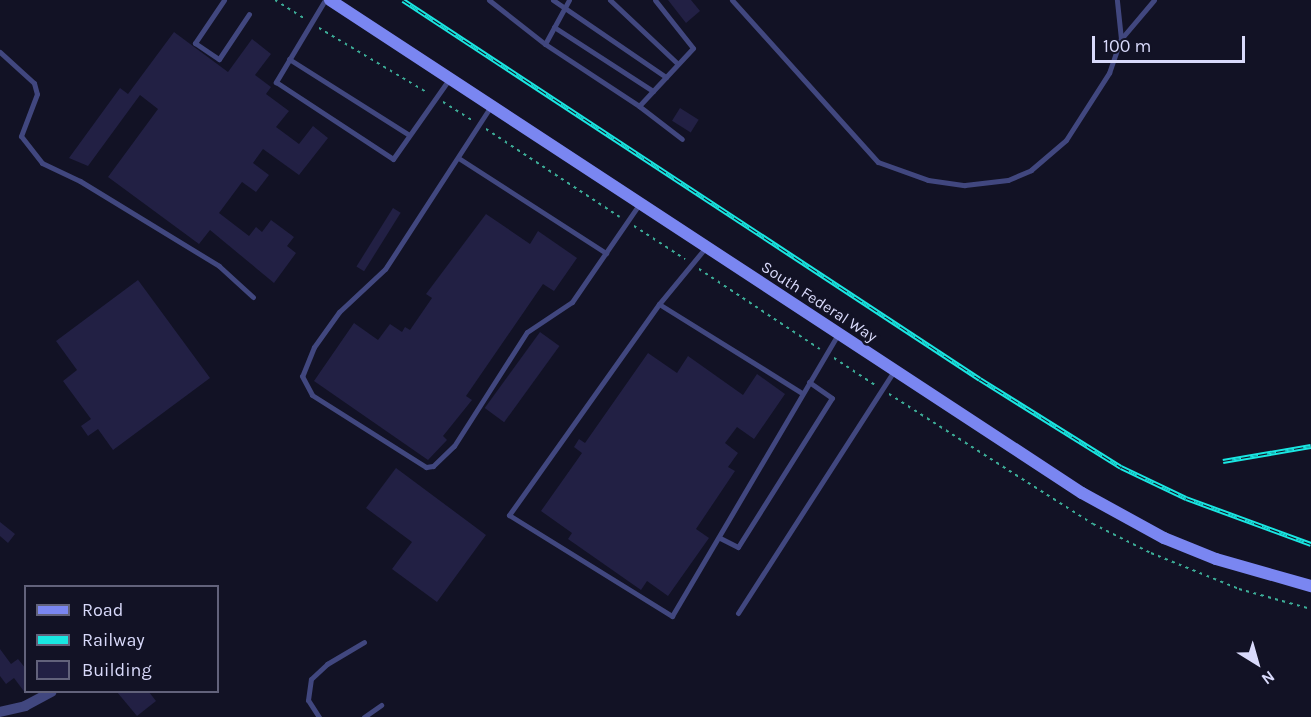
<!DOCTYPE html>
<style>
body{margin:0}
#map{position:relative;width:1311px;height:717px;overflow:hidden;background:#121225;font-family:Karla,sans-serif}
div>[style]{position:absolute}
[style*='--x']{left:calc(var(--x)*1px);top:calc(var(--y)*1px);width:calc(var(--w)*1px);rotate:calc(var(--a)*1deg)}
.building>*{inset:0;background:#222044;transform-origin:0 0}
.path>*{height:1.5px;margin-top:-0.75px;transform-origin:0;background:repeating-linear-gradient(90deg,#3cac97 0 3px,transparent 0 7.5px)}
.service>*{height:5px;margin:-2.5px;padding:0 2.5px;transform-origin:2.5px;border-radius:2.5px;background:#41477f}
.minor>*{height:10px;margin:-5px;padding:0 5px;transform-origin:5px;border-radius:5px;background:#41477f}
.secondary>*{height:12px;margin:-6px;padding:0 6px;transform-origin:6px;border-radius:6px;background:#7a86f1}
.rail>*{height:5px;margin-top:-2.5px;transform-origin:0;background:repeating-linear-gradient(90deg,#121225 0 9px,#19e7e2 0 18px);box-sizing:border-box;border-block:2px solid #19e7e2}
span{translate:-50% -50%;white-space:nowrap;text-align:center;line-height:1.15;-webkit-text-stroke:5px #121225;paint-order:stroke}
.street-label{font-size:16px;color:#d9dafb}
.legend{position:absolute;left:24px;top:585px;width:195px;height:108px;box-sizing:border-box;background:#121225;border:2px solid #62627b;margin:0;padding:8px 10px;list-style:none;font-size:18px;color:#d9dafb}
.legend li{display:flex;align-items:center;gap:12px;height:30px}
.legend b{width:30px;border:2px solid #62627b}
.north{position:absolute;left:1227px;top:633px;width:60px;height:60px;-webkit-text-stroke:4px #121225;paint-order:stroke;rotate:143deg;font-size:16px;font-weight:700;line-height:24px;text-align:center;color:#d9dafb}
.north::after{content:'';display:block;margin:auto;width:21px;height:27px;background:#d9dafb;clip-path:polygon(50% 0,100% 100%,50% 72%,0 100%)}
.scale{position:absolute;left:1092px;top:36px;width:153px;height:27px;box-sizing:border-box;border:3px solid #d9dafb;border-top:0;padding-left:8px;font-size:18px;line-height:21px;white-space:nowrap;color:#d9dafb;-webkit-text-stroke:4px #121225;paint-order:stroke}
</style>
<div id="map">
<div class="building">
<div style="clip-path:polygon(668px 0,691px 0,700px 11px,686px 23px)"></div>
<div style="clip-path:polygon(174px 32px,228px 72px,252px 39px,271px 54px,255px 75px,271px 87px,266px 94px,289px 111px,276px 127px,299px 144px,313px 126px,328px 138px,299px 175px,263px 149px,253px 163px,269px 175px,256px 192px,242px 182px,219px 213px,249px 236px,256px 227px,262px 232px,271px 220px,294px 237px,287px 246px,296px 253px,274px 283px,210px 230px,199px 244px,108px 177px,158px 109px,140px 95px,88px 166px,69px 158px,120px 88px,128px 94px)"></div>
<div style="left:680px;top:108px;width:22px;height:15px;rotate:32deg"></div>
<div style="left:393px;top:208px;width:9px;height:69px;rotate:32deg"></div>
<div style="clip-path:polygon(486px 214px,530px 244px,538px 231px,577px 258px,554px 291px,543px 284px,466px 396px,472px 400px,443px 436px,447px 440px,428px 460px,314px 381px,354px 323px,378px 340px,390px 324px,402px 332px,405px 327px,410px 330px,432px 298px,426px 294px)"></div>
<div style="clip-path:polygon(138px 280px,210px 378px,113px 450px,98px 429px,88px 436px,81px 426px,91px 419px,63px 381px,77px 370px,56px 341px)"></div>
<div style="left:540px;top:332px;width:24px;height:94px;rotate:36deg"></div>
<div style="clip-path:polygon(648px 353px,677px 373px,688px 356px,743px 395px,757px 374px,785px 394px,754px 439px,737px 427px,725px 443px,738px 453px,728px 467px,735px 471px,696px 529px,709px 538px,668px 596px,647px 581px,641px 590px,568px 539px,572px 533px,541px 511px,582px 453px,574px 447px,579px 439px,585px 443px)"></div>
<div style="clip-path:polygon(396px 468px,486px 535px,437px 602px,392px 569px,412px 542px,366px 508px)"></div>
<div style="clip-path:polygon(0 522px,15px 534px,8px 543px,0 536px)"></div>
<div style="clip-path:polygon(0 649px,11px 664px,18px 659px,26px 669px,26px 694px,14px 678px,6px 684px,0 676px)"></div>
<div style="clip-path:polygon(117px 692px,149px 692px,156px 701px,137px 716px)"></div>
</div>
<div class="path">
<div style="--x:275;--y:0;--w:36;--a:32"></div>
<div style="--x:319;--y:28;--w:127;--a:30.8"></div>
<div style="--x:443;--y:102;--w:34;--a:32"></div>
<div style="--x:486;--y:129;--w:160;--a:33.3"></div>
<div style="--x:634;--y:226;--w:61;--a:32.9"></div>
<div style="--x:699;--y:269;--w:145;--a:33.5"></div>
<div style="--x:834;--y:358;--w:49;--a:33.4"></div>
<div style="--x:889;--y:394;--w:242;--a:32.5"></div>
<div style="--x:1093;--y:524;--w:65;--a:26.6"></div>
<div style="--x:1151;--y:553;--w:95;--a:22.2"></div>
<div style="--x:1239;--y:589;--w:75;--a:15.5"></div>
</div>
<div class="service">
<div style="--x:224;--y:0;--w:52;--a:124"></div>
<div style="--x:195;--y:43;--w:29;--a:34"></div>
<div style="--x:219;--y:59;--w:54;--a:-56.3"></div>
<div style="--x:325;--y:0;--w:96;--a:120.9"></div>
<div style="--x:276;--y:82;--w:140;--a:33.3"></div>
<div style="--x:393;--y:159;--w:99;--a:-54.9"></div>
<div style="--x:489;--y:0;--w:71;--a:38.2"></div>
<div style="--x:545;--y:44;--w:50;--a:-61.4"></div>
<div style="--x:553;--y:0;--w:137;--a:34.3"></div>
<div style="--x:610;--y:0;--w:93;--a:43.3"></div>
<div style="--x:732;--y:0;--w:218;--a:48"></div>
<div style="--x:878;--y:162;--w:53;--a:19.8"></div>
<div style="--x:928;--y:180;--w:37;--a:8"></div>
<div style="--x:965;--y:185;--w:43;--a:-6.6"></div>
<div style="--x:1008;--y:180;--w:25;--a:-23"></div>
<div style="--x:1031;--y:170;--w:46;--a:-40.6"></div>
<div style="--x:1066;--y:140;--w:80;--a:-57.3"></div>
<div style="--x:1109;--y:73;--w:36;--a:-71"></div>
<div style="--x:1121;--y:39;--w:39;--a:-96"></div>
<div style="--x:554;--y:27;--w:118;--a:32.9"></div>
<div style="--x:1121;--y:39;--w:51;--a:-49.8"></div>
<div style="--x:545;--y:44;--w:113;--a:33.4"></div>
<div style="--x:639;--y:106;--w:79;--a:-47"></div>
<div style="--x:693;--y:48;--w:61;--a:-128.4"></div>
<div style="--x:0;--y:52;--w:46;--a:42.4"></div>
<div style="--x:34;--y:83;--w:11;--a:75"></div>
<div style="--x:37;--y:94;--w:45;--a:110.9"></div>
<div style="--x:21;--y:136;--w:34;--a:52"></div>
<div style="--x:42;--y:163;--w:42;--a:25.3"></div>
<div style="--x:80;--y:181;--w:163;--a:31.4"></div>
<div style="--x:219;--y:266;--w:46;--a:42.4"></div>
<div style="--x:289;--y:59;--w:142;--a:32.3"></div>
<div style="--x:491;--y:106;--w:194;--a:123"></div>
<div style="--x:385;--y:269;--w:63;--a:136.9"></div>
<div style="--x:339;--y:312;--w:43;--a:125.5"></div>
<div style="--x:314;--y:347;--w:31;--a:112"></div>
<div style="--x:302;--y:376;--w:21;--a:62"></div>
<div style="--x:312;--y:395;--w:135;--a:32.3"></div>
<div style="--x:426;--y:467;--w:7;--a:-8"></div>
<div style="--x:433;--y:466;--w:29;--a:-44"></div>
<div style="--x:454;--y:446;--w:135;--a:-57.4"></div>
<div style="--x:527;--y:332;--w:54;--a:-33.7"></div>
<div style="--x:572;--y:302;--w:120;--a:-55.5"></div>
<div style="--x:639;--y:106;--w:54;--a:37.5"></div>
<div style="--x:460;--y:159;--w:174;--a:32.8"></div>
<div style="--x:706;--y:247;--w:74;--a:129.5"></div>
<div style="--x:659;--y:304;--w:259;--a:125.4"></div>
<div style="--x:509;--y:515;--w:192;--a:31.8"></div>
<div style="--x:672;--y:616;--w:327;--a:-59.5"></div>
<div style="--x:659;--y:304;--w:168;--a:31.9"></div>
<div style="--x:720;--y:538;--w:20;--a:27"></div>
<div style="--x:738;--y:547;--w:176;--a:-57.8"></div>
<div style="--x:832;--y:398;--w:28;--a:-145"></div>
<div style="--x:738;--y:613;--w:288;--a:-57.2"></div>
<div style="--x:319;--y:717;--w:20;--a:-123"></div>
<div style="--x:308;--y:700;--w:21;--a:-82"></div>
<div style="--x:311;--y:679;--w:22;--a:-43"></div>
<div style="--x:327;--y:664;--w:43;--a:-30.7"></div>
<div style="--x:364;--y:717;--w:21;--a:-35"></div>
</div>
<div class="minor">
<div style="--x:0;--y:712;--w:26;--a:-13"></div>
<div style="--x:25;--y:706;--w:30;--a:-28"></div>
</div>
<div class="secondary">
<div style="--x:330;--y:0;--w:899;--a:33.25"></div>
<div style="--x:1082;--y:493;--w:94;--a:28.8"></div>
<div style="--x:1164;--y:538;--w:56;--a:22"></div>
<div style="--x:1216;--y:559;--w:99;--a:15.9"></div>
</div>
<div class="rail">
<div style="--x:403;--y:0;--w:690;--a:33.3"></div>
<div style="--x:980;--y:379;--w:166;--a:32"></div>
<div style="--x:1121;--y:467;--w:72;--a:25.5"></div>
<div style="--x:1186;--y:498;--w:133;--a:20.2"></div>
<div style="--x:1223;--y:461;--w:89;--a:-9.7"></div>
</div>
<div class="street-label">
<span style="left:819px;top:302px;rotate:33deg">South Federal Way</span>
</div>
<ul class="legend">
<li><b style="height:8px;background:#7a86f1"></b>Road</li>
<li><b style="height:8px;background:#19e7e2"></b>Railway</li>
<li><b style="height:16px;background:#222044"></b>Building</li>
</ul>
<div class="north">N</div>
<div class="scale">100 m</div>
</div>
